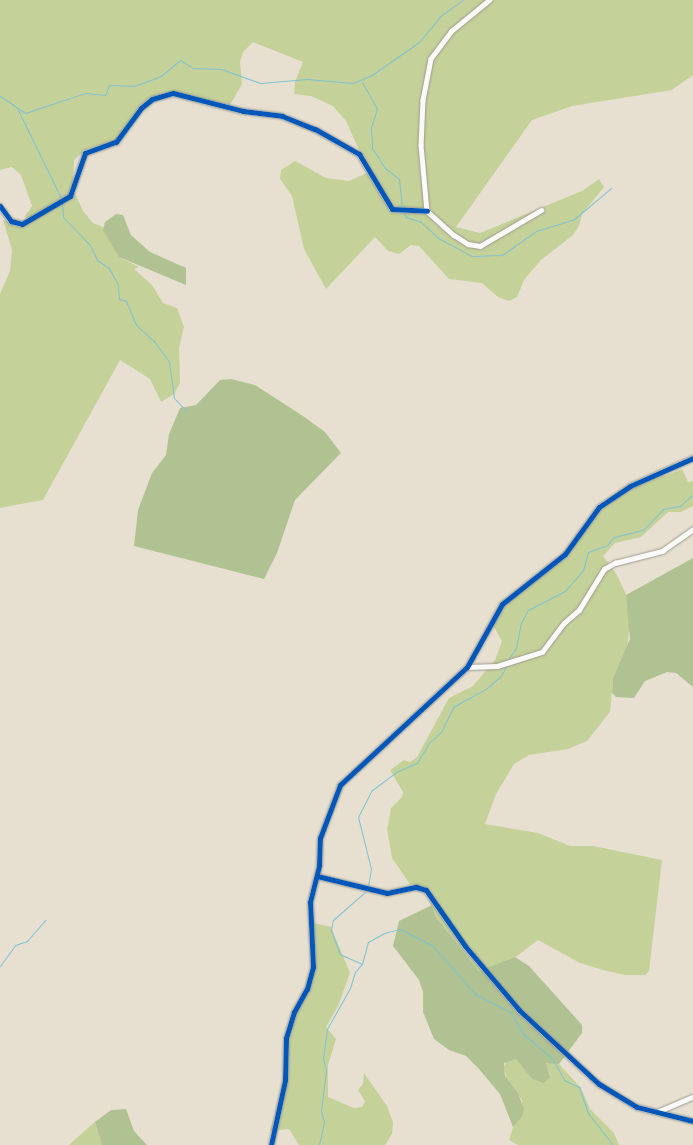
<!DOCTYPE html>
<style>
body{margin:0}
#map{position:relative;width:693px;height:1145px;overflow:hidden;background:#e7e0d1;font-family:"Gentium Book Plus",serif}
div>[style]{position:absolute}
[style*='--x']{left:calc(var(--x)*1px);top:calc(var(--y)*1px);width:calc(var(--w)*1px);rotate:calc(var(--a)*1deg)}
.green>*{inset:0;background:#c4d199}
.forest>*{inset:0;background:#b1c292}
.stream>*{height:1px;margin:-0.5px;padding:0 0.5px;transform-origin:0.5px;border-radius:0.5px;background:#7fc2d1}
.roads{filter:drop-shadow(0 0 1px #9e9a91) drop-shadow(0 0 1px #9e9a91)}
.minor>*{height:4.5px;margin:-2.25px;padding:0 2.25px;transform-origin:2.25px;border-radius:2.25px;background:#fbfaf8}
.cycleway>*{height:5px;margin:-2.5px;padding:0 2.5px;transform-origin:2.5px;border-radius:2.5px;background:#0057b8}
span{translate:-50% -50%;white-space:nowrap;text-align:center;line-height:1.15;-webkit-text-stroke:4.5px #fff;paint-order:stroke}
</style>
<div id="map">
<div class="green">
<div style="clip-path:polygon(0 0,693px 0,693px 75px,672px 90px,572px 106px,532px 120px,456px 227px,480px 233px,582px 191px,599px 179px,604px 187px,582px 214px,579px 226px,573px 235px,541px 260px,524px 280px,517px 297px,509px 301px,498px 297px,482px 283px,449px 279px,419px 246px,411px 245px,399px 254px,388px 251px,375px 237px,326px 289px,304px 249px,292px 196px,280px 179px,281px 170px,295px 161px,326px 178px,349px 181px,369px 172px,346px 121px,333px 106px,311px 96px,294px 94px,295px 82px,303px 62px,253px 42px,243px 52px,240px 62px,242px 84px,230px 105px,195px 101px,175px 94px,155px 99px,134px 117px,118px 142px,78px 156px,74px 160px,73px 189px,83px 211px,93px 223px,103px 227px,119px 257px,139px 267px,134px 269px,152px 285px,163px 303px,177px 308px,184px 327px,179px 348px,180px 383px,174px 394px,161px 402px,150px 379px,120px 360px,43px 500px,0 508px,0 294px,10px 271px,12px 250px,3px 220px,15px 223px,28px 221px,25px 216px,32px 206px,21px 175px,12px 167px,0 170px)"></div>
<div style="clip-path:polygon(682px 469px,688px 482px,693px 481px,693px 506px,681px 512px,668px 512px,641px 537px,615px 543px,603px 556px,617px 575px,629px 601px,630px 623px,627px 649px,613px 678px,610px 712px,587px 741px,568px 749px,529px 755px,514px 764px,496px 794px,485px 824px,538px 833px,570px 846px,593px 846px,662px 860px,649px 971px,645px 975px,625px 975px,603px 970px,580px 963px,538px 940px,513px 959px,479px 971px,435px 916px,424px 887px,410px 884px,392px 858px,387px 830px,391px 808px,402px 797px,403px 792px,390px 770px,404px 760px,410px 762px,417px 757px,449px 698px,473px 686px,495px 660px,502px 641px,491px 622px,494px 616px,530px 581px,561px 559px,589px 518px,610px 502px,661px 472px,665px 476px)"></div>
<div style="clip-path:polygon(314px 923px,331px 927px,350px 973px,338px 1006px,326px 1027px,336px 1039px,328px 1065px,328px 1097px,354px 1108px,362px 1107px,365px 1101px,358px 1090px,363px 1084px,364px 1073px,387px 1106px,393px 1122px,392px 1134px,385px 1145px,299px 1145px,289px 1129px,270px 1131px,283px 1083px,285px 1050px,294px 1014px,313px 977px)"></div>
<div style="clip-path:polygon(516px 1059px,532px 1079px,550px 1074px,545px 1066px,548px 1062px,559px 1064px,581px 1088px,590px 1109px,614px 1133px,619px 1145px,518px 1145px,509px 1140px,513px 1127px,522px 1117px,522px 1100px,507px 1080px,504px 1067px,507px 1060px)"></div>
<div style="clip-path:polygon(95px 1122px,102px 1145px,69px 1145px,89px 1127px)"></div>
</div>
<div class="forest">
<div style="clip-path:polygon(116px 214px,123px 215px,131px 235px,150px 252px,186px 268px,186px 285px,119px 257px,103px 230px,105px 222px)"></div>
<div style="clip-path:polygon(231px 379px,255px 385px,303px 416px,325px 432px,341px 453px,295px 500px,277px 553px,264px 579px,134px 546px,138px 510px,152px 473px,166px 455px,169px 434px,180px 408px,196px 405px,220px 380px)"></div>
<div style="clip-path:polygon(693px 558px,693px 687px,676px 673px,667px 672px,645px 681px,634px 698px,616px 697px,612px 693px,613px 678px,630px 639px,626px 595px)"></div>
<div style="clip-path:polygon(432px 905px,435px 916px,479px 971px,515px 957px,529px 966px,582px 1025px,582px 1033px,559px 1064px,546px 1063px,550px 1077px,544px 1083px,532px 1079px,516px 1059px,504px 1063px,505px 1076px,518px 1093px,524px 1109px,522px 1117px,513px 1127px,500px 1094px,478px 1068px,466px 1056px,449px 1050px,434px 1039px,423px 1012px,423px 992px,419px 980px,393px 946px,399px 921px)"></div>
<div style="clip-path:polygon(126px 1109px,134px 1131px,147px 1145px,102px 1145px,95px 1122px,111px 1110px)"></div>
</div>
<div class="stream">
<div style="--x:362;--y:82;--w:31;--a:61"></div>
<div style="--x:377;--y:109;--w:19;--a:108"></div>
<div style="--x:371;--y:127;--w:21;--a:87"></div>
<div style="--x:372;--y:148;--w:24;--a:57"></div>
<div style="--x:385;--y:168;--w:18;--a:38"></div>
<div style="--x:399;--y:179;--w:29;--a:84"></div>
<div style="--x:0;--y:96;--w:30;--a:34"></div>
<div style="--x:25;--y:113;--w:63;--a:-18.4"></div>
<div style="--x:85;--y:93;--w:20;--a:6"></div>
<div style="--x:105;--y:95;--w:11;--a:-68"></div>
<div style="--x:109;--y:85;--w:25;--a:2"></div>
<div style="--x:134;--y:86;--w:29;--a:-20"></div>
<div style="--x:161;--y:76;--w:25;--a:-40"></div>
<div style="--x:180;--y:60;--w:15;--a:32"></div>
<div style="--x:193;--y:68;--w:28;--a:2"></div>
<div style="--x:221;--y:69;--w:41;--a:19.7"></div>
<div style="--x:260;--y:83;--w:47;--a:-4.9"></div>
<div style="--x:307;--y:79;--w:46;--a:5"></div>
<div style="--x:353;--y:83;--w:21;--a:-23"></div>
<div style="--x:372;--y:75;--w:57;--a:-35.1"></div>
<div style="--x:419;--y:42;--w:35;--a:-50"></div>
<div style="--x:442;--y:15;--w:26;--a:-36"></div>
<div style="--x:18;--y:110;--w:98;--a:64"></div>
<div style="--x:62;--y:202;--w:15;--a:86"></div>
<div style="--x:63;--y:217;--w:39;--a:46"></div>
<div style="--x:90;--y:245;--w:17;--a:65"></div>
<div style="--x:97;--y:260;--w:14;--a:34"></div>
<div style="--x:109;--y:268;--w:19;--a:62"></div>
<div style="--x:118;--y:285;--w:14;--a:86"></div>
<div style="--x:119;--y:299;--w:7;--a:16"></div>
<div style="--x:126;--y:301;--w:26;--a:67"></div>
<div style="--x:136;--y:325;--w:24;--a:42"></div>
<div style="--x:154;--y:341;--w:26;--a:54"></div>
<div style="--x:169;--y:362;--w:36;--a:82"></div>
<div style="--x:174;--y:398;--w:18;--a:47"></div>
<div style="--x:403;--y:211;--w:7;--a:63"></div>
<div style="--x:406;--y:217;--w:16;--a:18"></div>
<div style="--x:421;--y:222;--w:23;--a:43"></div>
<div style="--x:438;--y:238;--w:38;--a:28"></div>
<div style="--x:472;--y:256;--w:30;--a:-2"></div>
<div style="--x:502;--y:255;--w:42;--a:-35.2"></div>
<div style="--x:536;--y:231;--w:39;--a:-17"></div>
<div style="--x:573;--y:220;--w:50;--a:-40.1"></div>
<div style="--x:509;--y:658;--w:12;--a:-55"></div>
<div style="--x:516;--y:648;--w:25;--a:-79"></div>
<div style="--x:521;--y:623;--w:15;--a:-62"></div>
<div style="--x:528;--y:610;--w:42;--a:-27.2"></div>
<div style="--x:565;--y:591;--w:28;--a:-49"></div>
<div style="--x:583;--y:570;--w:19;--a:-74"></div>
<div style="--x:588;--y:552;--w:20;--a:-20"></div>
<div style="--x:607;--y:545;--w:11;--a:-49"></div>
<div style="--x:614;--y:537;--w:30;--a:-14"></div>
<div style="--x:643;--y:530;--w:29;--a:-46"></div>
<div style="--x:663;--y:509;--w:17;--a:-10"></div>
<div style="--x:680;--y:506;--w:18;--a:-43"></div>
<div style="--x:368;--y:886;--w:17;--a:-80"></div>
<div style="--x:371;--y:869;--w:54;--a:-104"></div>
<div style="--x:358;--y:817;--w:29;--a:-63"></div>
<div style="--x:371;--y:791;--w:31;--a:-37"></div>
<div style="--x:396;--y:772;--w:23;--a:-23"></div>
<div style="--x:417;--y:763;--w:23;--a:-59"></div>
<div style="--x:429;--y:743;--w:16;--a:-43"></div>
<div style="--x:441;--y:732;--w:28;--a:-64"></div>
<div style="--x:453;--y:707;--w:39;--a:-29"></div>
<div style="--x:487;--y:688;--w:18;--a:-41"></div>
<div style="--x:501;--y:676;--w:13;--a:-63"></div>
<div style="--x:362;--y:964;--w:24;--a:-156"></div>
<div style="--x:340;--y:954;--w:26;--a:-111"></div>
<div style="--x:331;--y:930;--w:10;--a:-79"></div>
<div style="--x:333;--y:920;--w:43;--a:-41.2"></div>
<div style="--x:0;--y:966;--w:26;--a:-54"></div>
<div style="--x:15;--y:945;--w:13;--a:-18"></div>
<div style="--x:27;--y:941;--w:28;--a:-49"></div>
<div style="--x:319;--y:1145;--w:24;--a:-78"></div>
<div style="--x:324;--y:1122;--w:11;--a:-105"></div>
<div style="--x:321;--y:1111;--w:41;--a:-83"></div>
<div style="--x:326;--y:1070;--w:12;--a:-104"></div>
<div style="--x:323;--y:1058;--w:29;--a:-82"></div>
<div style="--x:327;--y:1029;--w:47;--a:-60.7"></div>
<div style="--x:350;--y:988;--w:17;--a:-73"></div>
<div style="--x:355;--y:972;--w:11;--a:-49"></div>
<div style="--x:362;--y:964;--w:23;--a:-75"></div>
<div style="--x:368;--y:942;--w:18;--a:-29"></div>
<div style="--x:384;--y:933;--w:16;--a:-14"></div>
<div style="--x:400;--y:929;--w:37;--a:27"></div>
<div style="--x:433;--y:946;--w:64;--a:48.8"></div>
<div style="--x:475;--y:994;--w:39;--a:27"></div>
<div style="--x:510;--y:1012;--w:26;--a:59"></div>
<div style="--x:523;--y:1034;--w:38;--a:40"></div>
<div style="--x:552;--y:1058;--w:25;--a:61"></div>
<div style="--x:564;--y:1080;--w:17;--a:25"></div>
<div style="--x:579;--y:1087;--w:28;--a:71"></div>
<div style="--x:588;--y:1113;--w:41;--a:52"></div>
</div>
<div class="roads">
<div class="minor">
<div style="--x:490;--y:0;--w:49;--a:140.8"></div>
<div style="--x:452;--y:31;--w:35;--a:127"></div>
<div style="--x:431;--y:59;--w:42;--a:101"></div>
<div style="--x:423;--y:100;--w:45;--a:92.5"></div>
<div style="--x:421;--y:145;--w:66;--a:84.8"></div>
<div style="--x:427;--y:211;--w:36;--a:42"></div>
<div style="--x:454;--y:235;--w:17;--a:33"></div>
<div style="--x:468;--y:244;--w:12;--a:9"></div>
<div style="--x:480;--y:246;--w:71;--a:-30.5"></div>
<div style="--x:0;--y:206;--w:19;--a:54"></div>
<div style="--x:11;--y:221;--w:11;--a:15"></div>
<div style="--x:22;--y:224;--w:56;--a:-30.3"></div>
<div style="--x:70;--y:196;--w:46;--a:-70.8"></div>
<div style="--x:85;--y:153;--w:33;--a:-20"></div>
<div style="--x:116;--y:142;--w:42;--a:-53.7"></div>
<div style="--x:141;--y:108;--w:14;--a:-39"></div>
<div style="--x:152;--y:99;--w:22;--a:-16"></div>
<div style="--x:173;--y:93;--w:72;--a:14.4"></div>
<div style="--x:243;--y:111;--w:39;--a:7"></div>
<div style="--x:282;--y:116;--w:35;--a:22"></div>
<div style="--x:315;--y:129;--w:51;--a:29.6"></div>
<div style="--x:359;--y:154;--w:64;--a:59"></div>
<div style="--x:392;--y:209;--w:35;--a:3"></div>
<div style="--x:467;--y:667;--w:30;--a:-2"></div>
<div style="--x:497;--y:666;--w:47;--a:-17.3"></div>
<div style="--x:542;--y:652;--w:36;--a:-53"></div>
<div style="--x:564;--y:623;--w:20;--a:-41"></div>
<div style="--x:579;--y:610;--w:48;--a:-58.6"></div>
<div style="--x:604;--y:569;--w:13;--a:-29"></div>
<div style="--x:615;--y:563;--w:49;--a:-14.3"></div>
<div style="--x:662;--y:551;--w:38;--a:-35"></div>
<div style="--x:317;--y:876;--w:72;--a:13.7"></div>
<div style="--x:387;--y:893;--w:30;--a:-12"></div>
<div style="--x:416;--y:887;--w:10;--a:17"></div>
<div style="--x:426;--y:890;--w:68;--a:55.1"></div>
<div style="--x:465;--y:946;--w:84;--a:49.8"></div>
<div style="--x:519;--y:1010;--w:109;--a:42.8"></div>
<div style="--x:599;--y:1084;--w:44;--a:31.2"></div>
<div style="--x:637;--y:1107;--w:58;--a:14"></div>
<div style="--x:657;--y:1112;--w:39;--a:-23"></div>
<div style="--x:271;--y:1145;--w:66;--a:-77.8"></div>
<div style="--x:285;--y:1080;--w:42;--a:-88.6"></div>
<div style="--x:286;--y:1038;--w:27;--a:-73"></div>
<div style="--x:294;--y:1012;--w:26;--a:-61"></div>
<div style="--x:307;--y:989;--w:23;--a:-75"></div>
<div style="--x:313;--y:967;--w:65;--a:-92.6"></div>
<div style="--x:310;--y:902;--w:38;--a:-76"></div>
<div style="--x:319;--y:865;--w:27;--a:-88"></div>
<div style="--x:320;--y:838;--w:57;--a:-69.3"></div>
<div style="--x:340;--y:785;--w:173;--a:-42.9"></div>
<div style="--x:467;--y:667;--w:72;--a:-60.9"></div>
<div style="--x:502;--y:604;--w:80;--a:-38.4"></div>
<div style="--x:565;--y:554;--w:58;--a:-54.1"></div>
<div style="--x:599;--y:507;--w:37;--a:-34"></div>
<div style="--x:630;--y:486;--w:69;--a:-24"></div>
</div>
</div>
<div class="cycleway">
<div style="--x:0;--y:206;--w:19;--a:54"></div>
<div style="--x:11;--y:221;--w:11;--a:15"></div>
<div style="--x:22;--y:224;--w:56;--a:-30.3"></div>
<div style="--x:70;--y:196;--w:46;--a:-70.8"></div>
<div style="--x:85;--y:153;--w:33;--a:-20"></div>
<div style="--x:116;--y:142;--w:42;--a:-53.7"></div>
<div style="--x:141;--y:108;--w:14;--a:-39"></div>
<div style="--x:152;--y:99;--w:22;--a:-16"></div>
<div style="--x:173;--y:93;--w:72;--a:14.4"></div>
<div style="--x:243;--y:111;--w:39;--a:7"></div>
<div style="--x:282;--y:116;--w:35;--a:22"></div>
<div style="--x:315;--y:129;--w:51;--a:29.6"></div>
<div style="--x:359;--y:154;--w:64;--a:59"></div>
<div style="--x:392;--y:209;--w:35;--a:3"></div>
<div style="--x:317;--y:876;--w:72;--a:13.7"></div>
<div style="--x:387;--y:893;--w:30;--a:-12"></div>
<div style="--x:416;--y:887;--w:10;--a:17"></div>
<div style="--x:426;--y:890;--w:68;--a:55.1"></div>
<div style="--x:465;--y:946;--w:84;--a:49.8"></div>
<div style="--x:519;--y:1010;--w:109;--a:42.8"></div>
<div style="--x:599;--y:1084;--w:44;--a:31.2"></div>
<div style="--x:637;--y:1107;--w:58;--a:14"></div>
<div style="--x:271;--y:1145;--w:66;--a:-77.8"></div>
<div style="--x:285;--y:1080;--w:42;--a:-88.6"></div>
<div style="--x:286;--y:1038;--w:27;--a:-73"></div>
<div style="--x:294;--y:1012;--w:26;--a:-61"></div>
<div style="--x:307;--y:989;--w:23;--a:-75"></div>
<div style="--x:313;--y:967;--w:65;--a:-92.6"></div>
<div style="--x:310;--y:902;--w:38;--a:-76"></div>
<div style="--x:319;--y:865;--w:27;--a:-88"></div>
<div style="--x:320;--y:838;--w:57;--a:-69.3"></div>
<div style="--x:340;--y:785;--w:173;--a:-42.9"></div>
<div style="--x:467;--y:667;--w:72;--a:-60.9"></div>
<div style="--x:502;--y:604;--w:80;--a:-38.4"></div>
<div style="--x:565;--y:554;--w:58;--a:-54.1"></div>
<div style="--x:599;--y:507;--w:37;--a:-34"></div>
<div style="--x:630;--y:486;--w:69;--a:-24"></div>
</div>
</div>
